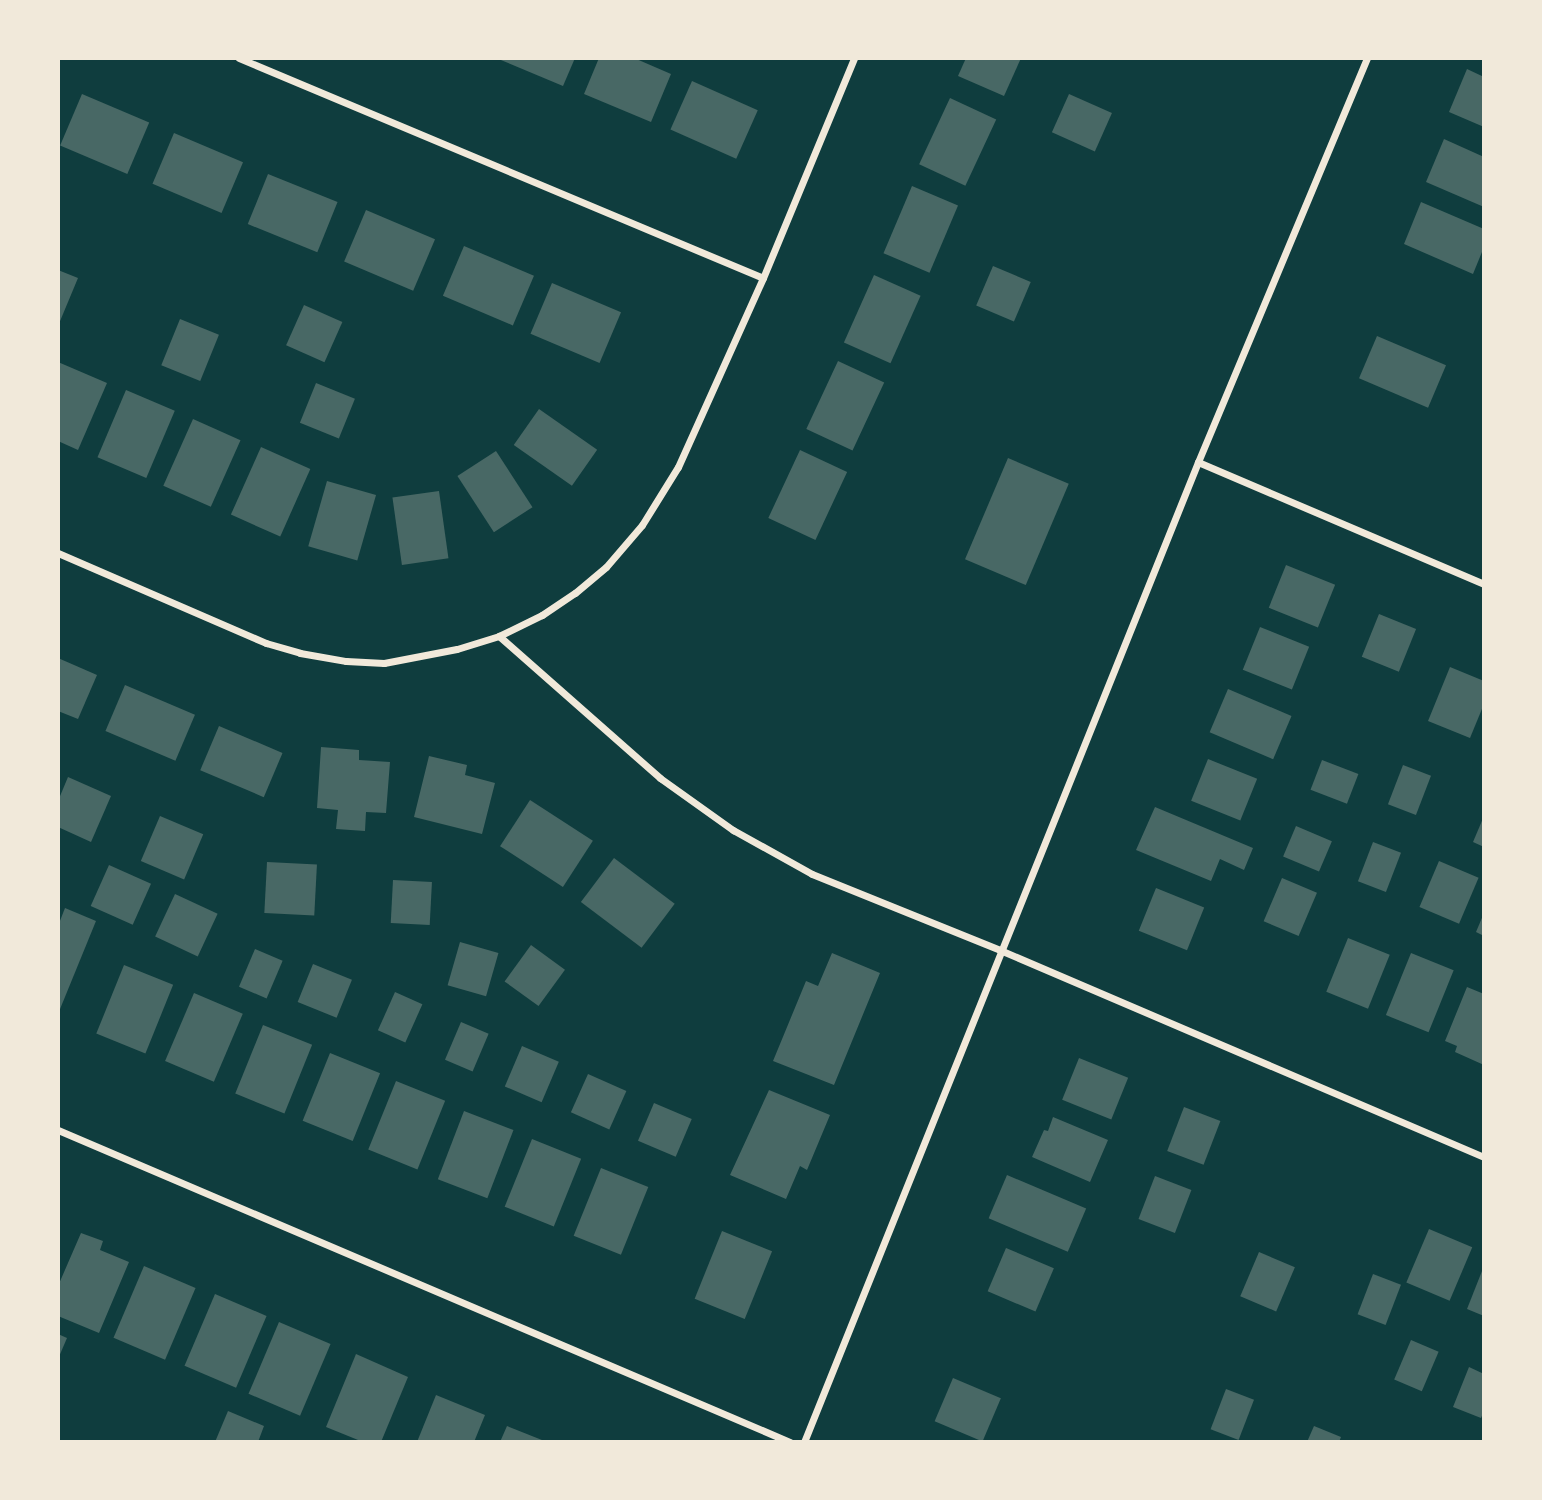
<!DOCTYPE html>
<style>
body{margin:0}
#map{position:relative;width:1542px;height:1500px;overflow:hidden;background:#0f3d3e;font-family:"Asap Condensed",sans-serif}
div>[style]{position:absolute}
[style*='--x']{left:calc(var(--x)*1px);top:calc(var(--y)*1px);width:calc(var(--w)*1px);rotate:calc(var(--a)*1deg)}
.building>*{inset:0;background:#486865;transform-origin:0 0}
.minor>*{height:7px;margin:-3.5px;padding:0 3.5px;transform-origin:3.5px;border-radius:3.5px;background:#f1e9da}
span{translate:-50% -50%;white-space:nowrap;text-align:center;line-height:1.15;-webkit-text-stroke:7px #f1e9da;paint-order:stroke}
.frame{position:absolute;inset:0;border:60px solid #f1e9da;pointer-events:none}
</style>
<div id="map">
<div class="building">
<div style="clip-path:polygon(496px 58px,575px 58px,563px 86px)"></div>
<div style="clip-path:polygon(599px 58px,634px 58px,671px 74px,651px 122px,584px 94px)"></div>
<div style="clip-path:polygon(966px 58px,1021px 58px,1004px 96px,958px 76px)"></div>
<div style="clip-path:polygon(1467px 69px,1484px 77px,1484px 127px,1449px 112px)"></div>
<div style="left:692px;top:81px;width:72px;height:53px;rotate:24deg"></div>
<div style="left:82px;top:94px;width:73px;height:56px;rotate:23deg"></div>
<div style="left:1069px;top:94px;width:47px;height:42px;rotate:24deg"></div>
<div style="left:950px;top:98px;width:51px;height:73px;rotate:25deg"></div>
<div style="left:174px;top:133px;width:75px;height:55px;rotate:23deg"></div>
<div style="clip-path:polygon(1444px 139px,1484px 157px,1484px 207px,1426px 182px)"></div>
<div style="left:268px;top:174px;width:75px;height:54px;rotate:22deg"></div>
<div style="left:912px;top:186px;width:50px;height:73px;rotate:23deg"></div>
<div style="clip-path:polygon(1421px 202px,1484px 229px,1484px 247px,1473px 274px,1404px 244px)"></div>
<div style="left:366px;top:210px;width:75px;height:56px;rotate:23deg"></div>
<div style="left:464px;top:246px;width:76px;height:54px;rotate:23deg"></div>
<div style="left:993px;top:266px;width:41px;height:43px;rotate:23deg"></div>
<div style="clip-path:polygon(58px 270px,78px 278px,58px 326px)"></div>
<div style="left:874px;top:275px;width:51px;height:74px;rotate:24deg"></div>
<div style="left:552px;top:283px;width:75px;height:55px;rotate:23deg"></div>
<div style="left:304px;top:305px;width:42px;height:44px;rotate:24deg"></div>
<div style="left:180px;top:319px;width:42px;height:50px;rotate:22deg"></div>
<div style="left:1377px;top:336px;width:75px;height:46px;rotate:23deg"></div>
<div style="left:838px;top:361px;width:51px;height:75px;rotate:25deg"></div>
<div style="clip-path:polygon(58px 362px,107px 383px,78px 450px,58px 441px)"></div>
<div style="left:316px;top:383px;width:42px;height:43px;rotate:22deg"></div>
<div style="left:126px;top:390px;width:53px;height:73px;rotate:23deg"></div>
<div style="left:539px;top:409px;width:71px;height:44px;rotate:35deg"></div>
<div style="left:193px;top:419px;width:52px;height:73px;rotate:24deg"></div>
<div style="left:261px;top:447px;width:54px;height:74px;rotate:24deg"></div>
<div style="left:800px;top:450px;width:52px;height:75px;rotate:25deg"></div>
<div style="left:496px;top:451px;width:67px;height:46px;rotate:57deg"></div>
<div style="left:1008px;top:458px;width:66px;height:110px;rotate:23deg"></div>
<div style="left:327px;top:481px;width:51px;height:68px;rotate:16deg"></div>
<div style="left:439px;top:491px;width:68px;height:47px;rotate:82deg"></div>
<div style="left:1286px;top:565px;width:53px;height:46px;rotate:22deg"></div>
<div style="left:1379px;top:614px;width:40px;height:46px;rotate:22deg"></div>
<div style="left:1260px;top:627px;width:53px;height:46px;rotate:22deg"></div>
<div style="clip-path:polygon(58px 658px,97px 675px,78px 719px,58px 711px)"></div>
<div style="clip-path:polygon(1450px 667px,1484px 681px,1484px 704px,1470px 738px,1428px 721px)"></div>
<div style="left:125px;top:685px;width:76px;height:50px;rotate:23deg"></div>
<div style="left:1228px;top:689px;width:69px;height:47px;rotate:23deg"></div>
<div style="left:219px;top:726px;width:69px;height:48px;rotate:23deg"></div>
<div style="clip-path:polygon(321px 747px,359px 750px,359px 760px,390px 762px,386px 813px,366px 812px,365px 831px,336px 829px,338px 810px,317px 808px)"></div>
<div style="clip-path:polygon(429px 756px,467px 765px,465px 775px,495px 783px,482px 834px,414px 817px)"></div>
<div style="left:1208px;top:759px;width:53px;height:45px;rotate:22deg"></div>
<div style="left:1322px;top:760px;width:39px;height:32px;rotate:21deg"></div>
<div style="left:1403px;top:765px;width:30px;height:42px;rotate:21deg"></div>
<div style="clip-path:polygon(68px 777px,111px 796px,91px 842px,58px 827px,58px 801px)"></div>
<div style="left:530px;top:800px;width:75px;height:55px;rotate:33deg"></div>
<div style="clip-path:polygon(1155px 807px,1253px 848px,1244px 870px,1220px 859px,1211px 881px,1136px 850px)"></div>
<div style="left:160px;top:816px;width:47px;height:49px;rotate:23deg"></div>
<div style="clip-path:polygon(1484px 816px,1484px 847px,1473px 842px)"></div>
<div style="left:1296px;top:826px;width:39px;height:33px;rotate:23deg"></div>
<div style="left:1373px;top:842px;width:30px;height:42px;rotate:21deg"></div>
<div style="left:614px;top:858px;width:76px;height:55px;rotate:37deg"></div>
<div style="left:1439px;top:861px;width:43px;height:50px;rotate:23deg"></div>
<div style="left:267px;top:862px;width:50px;height:51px;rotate:3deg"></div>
<div style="left:109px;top:865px;width:46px;height:45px;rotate:24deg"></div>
<div style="left:1282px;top:878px;width:38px;height:47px;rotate:23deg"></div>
<div style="left:393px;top:880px;width:39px;height:43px;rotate:3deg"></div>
<div style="left:1156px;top:888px;width:52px;height:46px;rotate:22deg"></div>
<div style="left:175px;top:894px;width:47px;height:47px;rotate:25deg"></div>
<div style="clip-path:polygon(65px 908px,96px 921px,58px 1014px,58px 926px)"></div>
<div style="clip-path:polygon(1484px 913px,1484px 936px,1476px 932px)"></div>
<div style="left:1348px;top:938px;width:45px;height:58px;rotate:22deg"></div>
<div style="left:460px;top:942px;width:40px;height:45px;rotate:16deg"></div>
<div style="left:531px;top:945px;width:42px;height:45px;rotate:36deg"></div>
<div style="left:255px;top:949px;width:30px;height:41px;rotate:23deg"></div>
<div style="clip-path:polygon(832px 953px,880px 973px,834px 1085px,773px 1061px,806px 981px,818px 986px)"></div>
<div style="left:1411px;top:953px;width:46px;height:67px;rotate:22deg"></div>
<div style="left:313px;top:964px;width:42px;height:41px;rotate:22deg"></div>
<div style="left:124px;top:965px;width:53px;height:74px;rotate:22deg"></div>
<div style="clip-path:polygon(1467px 987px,1484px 994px,1484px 1065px,1455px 1052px,1457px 1046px,1445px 1041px)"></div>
<div style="left:395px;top:992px;width:30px;height:42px;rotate:24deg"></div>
<div style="left:194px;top:993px;width:53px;height:74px;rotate:23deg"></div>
<div style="left:461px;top:1022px;width:30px;height:41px;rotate:23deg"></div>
<div style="left:263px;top:1025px;width:53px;height:74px;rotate:22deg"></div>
<div style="left:522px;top:1046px;width:40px;height:44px;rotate:23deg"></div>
<div style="left:330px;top:1053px;width:54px;height:73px;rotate:22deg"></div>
<div style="left:1079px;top:1058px;width:53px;height:45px;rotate:22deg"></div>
<div style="left:588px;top:1074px;width:42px;height:42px;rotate:24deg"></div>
<div style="left:396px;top:1081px;width:53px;height:74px;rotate:22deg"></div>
<div style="clip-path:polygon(769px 1090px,830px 1115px,807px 1170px,800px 1166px,786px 1199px,730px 1175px)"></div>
<div style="left:654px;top:1103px;width:41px;height:41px;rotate:23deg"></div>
<div style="left:1184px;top:1107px;width:39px;height:47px;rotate:21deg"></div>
<div style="left:464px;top:1111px;width:53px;height:73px;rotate:21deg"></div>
<div style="clip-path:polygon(1053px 1117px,1108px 1140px,1090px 1182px,1032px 1157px,1044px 1130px,1048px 1131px)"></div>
<div style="left:532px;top:1139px;width:53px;height:73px;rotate:22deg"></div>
<div style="left:601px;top:1168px;width:51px;height:73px;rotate:22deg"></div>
<div style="left:1007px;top:1175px;width:86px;height:47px;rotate:23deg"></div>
<div style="left:1155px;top:1176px;width:39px;height:46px;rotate:21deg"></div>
<div style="left:1429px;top:1229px;width:47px;height:58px;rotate:23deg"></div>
<div style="left:722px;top:1231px;width:54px;height:73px;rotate:22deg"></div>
<div style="clip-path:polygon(81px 1233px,103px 1241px,100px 1250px,129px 1262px,99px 1333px,58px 1316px,58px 1286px)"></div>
<div style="left:1006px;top:1248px;width:52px;height:47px;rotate:23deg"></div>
<div style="left:1259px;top:1252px;width:39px;height:48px;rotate:23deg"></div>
<div style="left:144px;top:1266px;width:56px;height:78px;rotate:23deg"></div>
<div style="clip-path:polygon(1484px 1266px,1484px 1316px,1467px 1309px)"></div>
<div style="left:1373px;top:1274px;width:30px;height:43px;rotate:21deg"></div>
<div style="left:215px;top:1294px;width:56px;height:78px;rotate:23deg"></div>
<div style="left:279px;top:1322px;width:56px;height:78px;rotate:23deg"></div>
<div style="clip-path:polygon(58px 1334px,67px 1338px,58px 1359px)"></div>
<div style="left:1411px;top:1340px;width:30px;height:43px;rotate:23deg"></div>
<div style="clip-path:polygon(356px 1354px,408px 1377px,381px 1442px,363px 1442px,326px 1427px)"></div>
<div style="clip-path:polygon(1469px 1367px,1484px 1374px,1484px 1411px,1481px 1418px,1453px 1407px)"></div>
<div style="left:953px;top:1378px;width:52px;height:47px;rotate:23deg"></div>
<div style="left:1226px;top:1389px;width:30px;height:43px;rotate:21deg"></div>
<div style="clip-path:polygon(436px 1395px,485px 1415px,474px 1442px,417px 1442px)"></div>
<div style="clip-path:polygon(228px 1411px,264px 1426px,258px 1442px,215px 1442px)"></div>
<div style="clip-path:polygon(507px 1426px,547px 1442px,500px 1442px)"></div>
<div style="clip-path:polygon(1314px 1426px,1341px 1437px,1339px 1442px,1307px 1442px)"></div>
</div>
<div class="minor">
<div style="--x:239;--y:58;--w:568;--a:22.77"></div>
<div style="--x:1198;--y:462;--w:311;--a:23.1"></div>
<div style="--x:58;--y:553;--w:227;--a:23.4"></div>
<div style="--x:266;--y:643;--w:35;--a:16"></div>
<div style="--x:300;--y:653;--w:47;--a:9.9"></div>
<div style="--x:346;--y:661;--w:38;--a:3"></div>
<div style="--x:384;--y:663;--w:74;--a:-10.9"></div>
<div style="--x:457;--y:649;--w:44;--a:-17.2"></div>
<div style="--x:499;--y:636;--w:215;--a:41.4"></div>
<div style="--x:660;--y:778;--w:90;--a:35.5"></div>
<div style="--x:733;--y:830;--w:90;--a:29.1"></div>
<div style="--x:812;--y:874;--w:203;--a:22"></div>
<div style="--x:1000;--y:950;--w:526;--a:23.16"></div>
<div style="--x:499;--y:636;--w:48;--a:-26"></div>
<div style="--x:542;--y:615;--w:40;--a:-34"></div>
<div style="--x:575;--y:593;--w:40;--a:-40"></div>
<div style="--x:606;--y:567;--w:55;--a:-49.4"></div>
<div style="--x:642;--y:525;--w:68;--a:-58.2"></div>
<div style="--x:678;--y:467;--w:207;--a:-65.8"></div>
<div style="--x:763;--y:278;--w:238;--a:-67.5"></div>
<div style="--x:58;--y:1130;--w:796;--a:23.09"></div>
<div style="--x:804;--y:1442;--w:1056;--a:-68.1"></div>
<div style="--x:1198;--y:462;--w:438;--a:-67.3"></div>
</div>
<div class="frame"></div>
</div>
